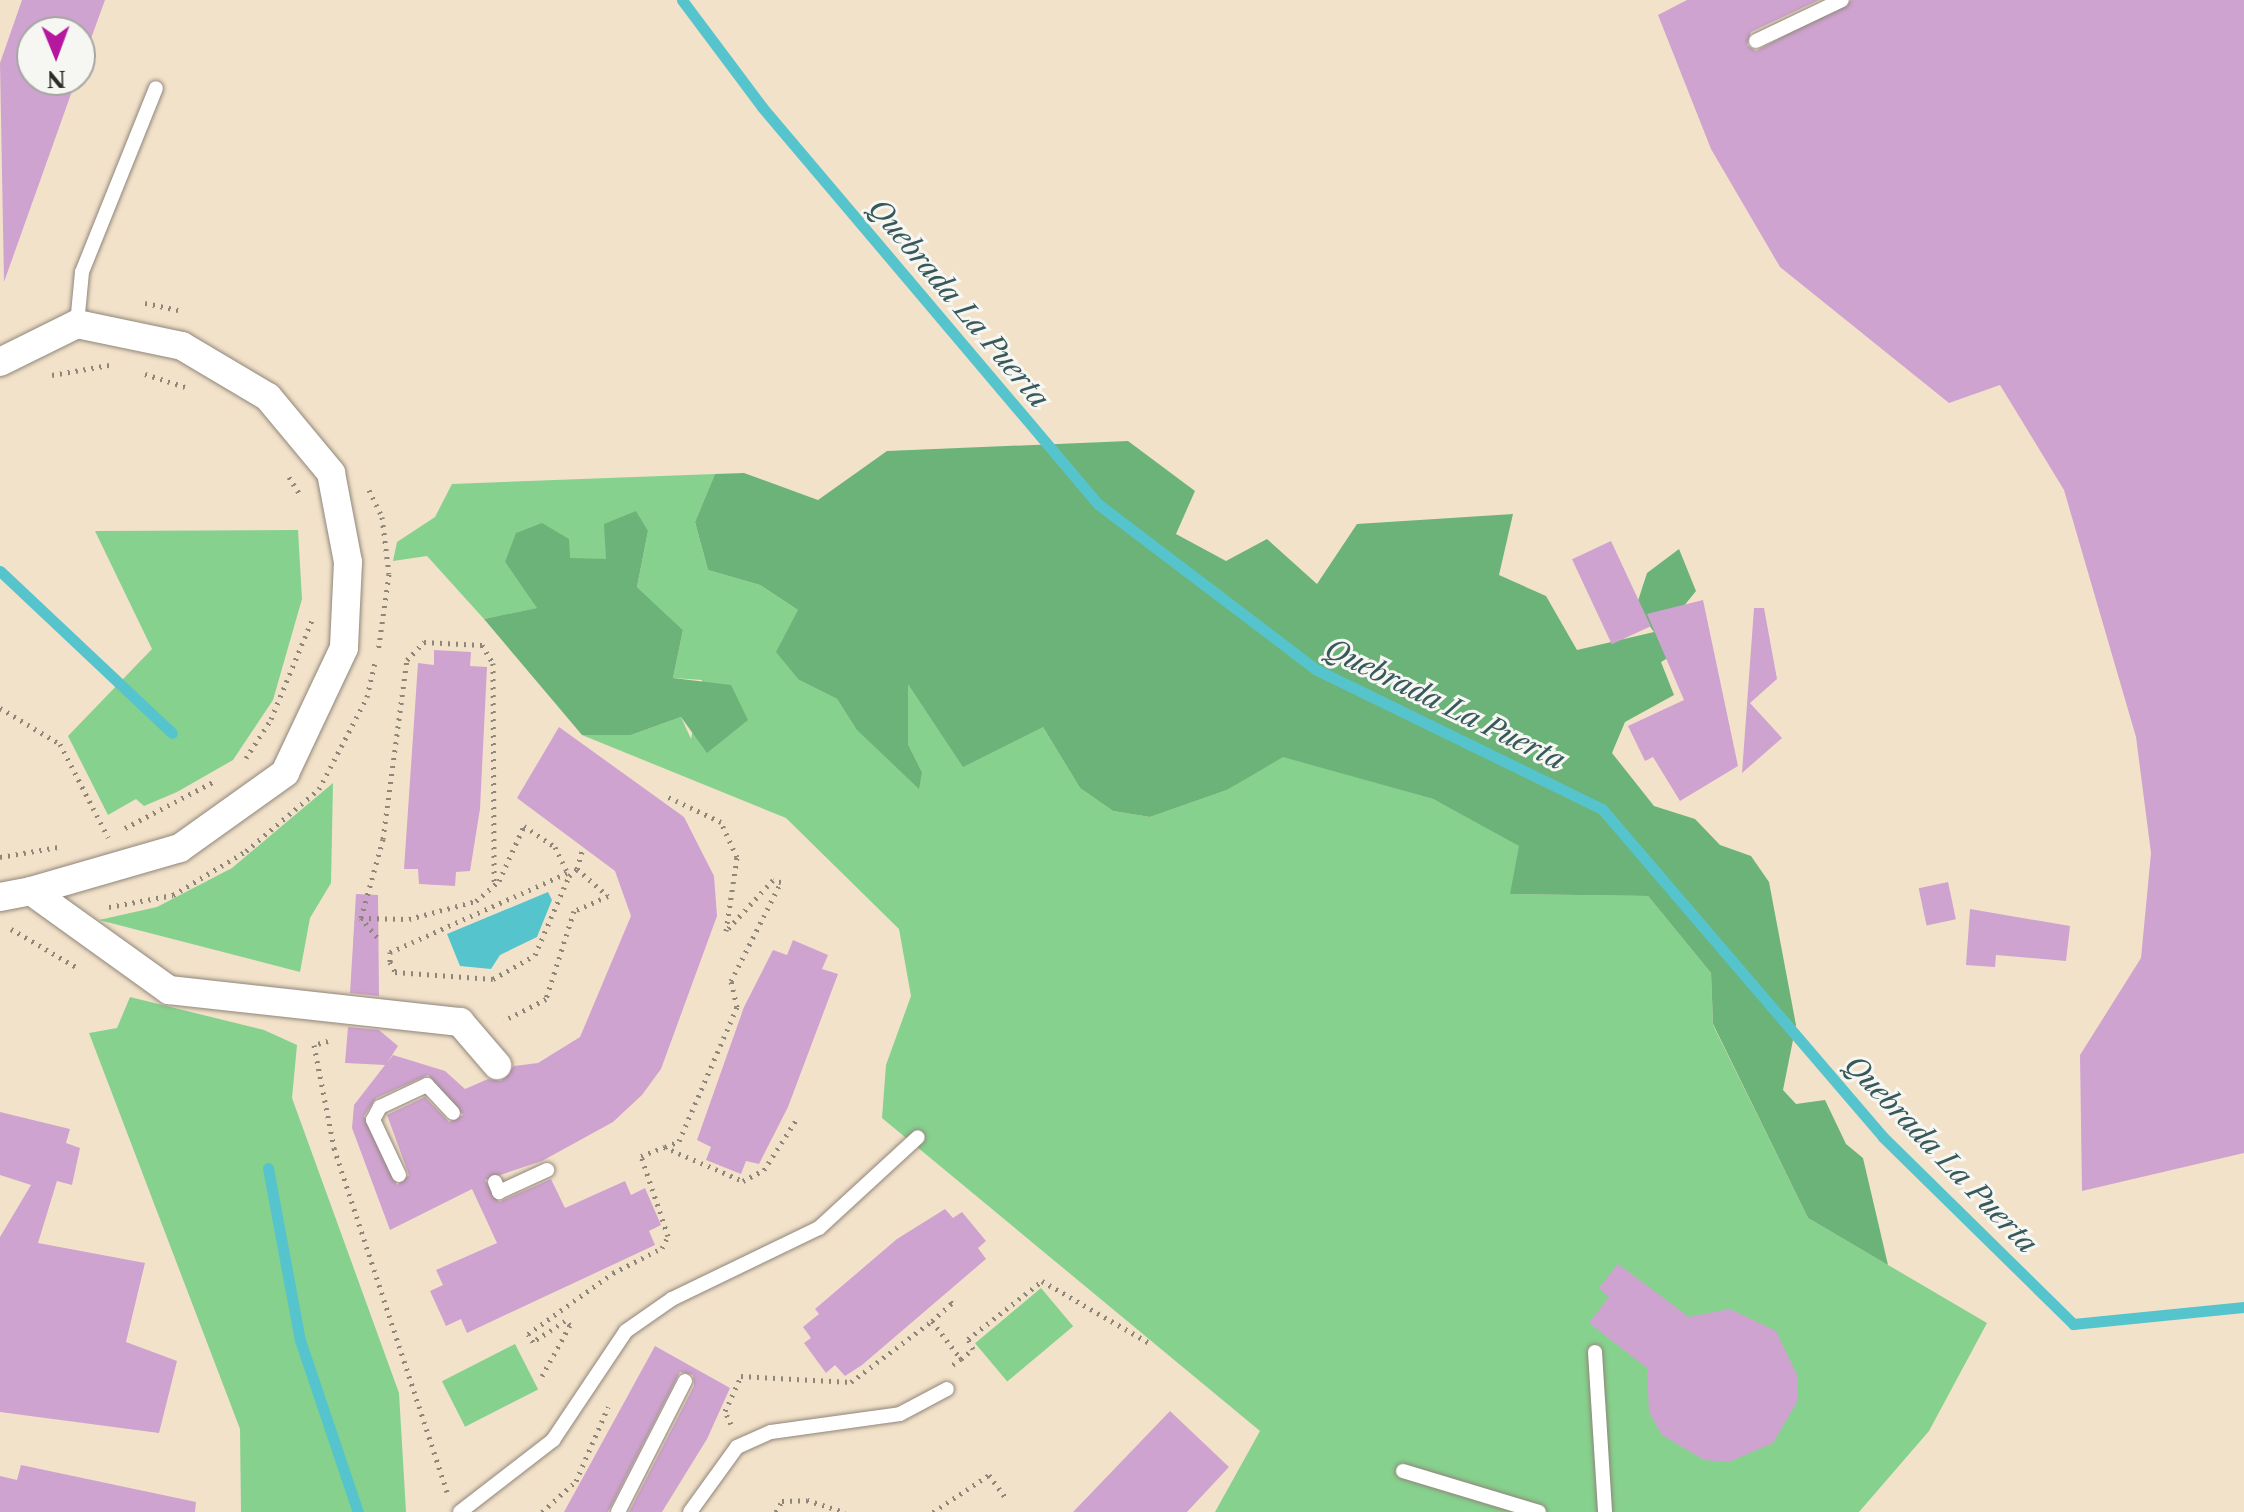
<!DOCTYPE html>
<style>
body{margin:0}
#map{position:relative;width:2244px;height:1512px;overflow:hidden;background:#f3e2ca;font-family:"Libre Caslon Text",serif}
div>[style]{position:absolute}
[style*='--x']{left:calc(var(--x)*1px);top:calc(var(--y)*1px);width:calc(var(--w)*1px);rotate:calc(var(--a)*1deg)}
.green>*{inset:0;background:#86d18e;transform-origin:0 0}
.forest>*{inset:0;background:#6cb379}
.water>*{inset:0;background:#56c4cc}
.stream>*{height:11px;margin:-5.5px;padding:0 5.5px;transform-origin:5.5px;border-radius:5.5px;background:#56c4cc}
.building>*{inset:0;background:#cfa3d0;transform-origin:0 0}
.path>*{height:5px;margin-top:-2.5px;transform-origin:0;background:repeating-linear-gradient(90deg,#8f867a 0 2px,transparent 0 8px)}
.roads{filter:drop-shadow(0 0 2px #8f867a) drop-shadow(0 0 2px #8f867a)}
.lane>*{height:14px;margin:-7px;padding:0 7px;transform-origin:7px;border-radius:7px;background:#fff}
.street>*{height:28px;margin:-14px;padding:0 14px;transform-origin:14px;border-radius:14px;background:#fff}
span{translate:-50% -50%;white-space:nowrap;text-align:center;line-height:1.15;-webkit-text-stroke:6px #f6f6f2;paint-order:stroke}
.water-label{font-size:28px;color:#38595b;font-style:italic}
.north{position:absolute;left:16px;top:16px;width:80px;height:80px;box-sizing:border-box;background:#f6f6f2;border:2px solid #a5a5a2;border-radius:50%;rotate:179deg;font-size:22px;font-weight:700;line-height:32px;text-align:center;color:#2b2b2b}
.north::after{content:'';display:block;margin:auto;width:28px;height:36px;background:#b5179e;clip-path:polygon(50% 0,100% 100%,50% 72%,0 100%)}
</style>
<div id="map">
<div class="green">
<div style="clip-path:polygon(715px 474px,695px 522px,708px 570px,760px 585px,798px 610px,799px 680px,837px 699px,856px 729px,922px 772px,908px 744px,907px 682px,918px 696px,1043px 727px,1080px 788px,1113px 811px,1150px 817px,1227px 790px,1282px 756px,1433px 799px,1520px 846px,1511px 894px,1648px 896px,1711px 973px,1713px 1025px,1808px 1218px,1987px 1323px,1929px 1431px,1859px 1512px,1215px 1512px,1260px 1431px,882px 1118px,886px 1065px,911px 996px,899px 929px,786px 818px,582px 735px,631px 735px,681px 717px,691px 739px,702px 680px,673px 678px,683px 630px,637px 587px,648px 531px,606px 559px,505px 562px,538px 608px,484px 619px,427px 556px,393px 561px,397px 542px,435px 517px,452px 484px)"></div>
<div style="clip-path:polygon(298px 530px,302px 599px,273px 700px,233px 760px,177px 792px,144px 806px,136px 799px,108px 815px,68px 736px,152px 649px,95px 531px)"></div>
<div style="clip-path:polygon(333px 783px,331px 883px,310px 918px,300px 972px,99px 920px,157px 907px,232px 868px)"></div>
<div style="clip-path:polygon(130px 997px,264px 1030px,297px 1045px,292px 1098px,399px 1393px,406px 1512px,241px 1512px,240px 1429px,89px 1033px,117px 1028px)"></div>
<div style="left:1041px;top:1288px;width:50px;height:86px;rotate:50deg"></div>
<div style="left:515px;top:1344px;width:51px;height:82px;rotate:63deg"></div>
</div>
<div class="forest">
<div style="clip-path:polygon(1128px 441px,1195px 491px,1176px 534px,1226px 561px,1267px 539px,1317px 584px,1357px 524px,1513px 514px,1499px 575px,1546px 596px,1577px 650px,1654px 632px,1636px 607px,1647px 573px,1679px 549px,1696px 591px,1671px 622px,1683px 649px,1661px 662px,1674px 695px,1625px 722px,1612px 753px,1654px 806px,1695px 819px,1720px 845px,1751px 856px,1769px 882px,1796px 1025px,1783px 1090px,1796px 1104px,1825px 1100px,1846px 1144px,1863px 1158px,1888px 1265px,1808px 1218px,1713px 1024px,1711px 973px,1648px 896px,1510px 894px,1519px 846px,1433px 799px,1283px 757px,1227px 790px,1150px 817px,1113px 811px,1080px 788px,1043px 727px,963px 767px,908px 684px,908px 744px,922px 772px,919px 789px,856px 729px,837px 699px,799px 680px,776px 652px,798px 610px,760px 585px,708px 570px,695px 522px,715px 474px,744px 473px,818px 500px,887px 451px)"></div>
<div style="clip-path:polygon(636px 511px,648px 531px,637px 587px,683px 630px,673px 678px,731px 685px,748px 720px,707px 753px,681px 717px,631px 735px,582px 735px,484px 619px,537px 608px,505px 562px,516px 533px,542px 523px,569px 539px,570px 558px,606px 559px,604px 524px)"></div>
</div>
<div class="water">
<div style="clip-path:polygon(548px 892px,552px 900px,537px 937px,500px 955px,491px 969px,460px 966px,447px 934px)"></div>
</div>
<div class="stream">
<div style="--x:682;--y:0;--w:134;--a:53.2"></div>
<div style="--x:762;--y:107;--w:520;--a:49.76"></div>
<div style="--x:1098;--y:504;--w:273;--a:37.2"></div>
<div style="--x:1315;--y:669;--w:319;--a:26"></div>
<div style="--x:1602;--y:809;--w:432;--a:49.4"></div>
<div style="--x:1883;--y:1137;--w:267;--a:44.5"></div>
<div style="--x:2073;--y:1324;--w:172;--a:-5.7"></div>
<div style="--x:0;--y:571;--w:236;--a:43.3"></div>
<div style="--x:268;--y:1168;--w:175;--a:79.5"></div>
<div style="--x:300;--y:1340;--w:182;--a:71.4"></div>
</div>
<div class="building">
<div style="clip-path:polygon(22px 0,105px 0,80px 69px,80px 32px,32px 32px,32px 80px,76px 80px,4px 282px,0 63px)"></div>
<div style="clip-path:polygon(1687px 0,1819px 0,1751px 32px,1747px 45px,1756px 51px,1852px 0,2244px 0,2244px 1153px,2082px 1191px,2080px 1055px,2141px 958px,2151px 853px,2136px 737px,2064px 490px,2000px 385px,1949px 403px,1780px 267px,1711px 149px,1658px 15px)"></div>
<div style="left:1611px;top:541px;width:94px;height:43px;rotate:65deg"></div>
<div style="clip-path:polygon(1703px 600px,1738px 766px,1680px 801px,1653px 757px,1645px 761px,1628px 726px,1684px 700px,1647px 614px)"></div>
<div style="clip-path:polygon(1754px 608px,1764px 608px,1777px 679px,1750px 703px,1782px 738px,1742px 773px)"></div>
<div style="clip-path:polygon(434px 650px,471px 652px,470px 666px,487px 667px,480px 809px,470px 871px,456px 872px,455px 886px,419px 884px,418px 869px,404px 869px,418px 663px,434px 665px)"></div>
<div style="clip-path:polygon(evenodd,559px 727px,684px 817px,714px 876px,717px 916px,661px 1069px,642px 1095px,613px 1122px,542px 1161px,485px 1180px,499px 1202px,551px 1179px,565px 1208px,625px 1181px,631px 1195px,645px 1188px,661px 1225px,649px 1231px,655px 1245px,467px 1333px,461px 1319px,446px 1326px,430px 1291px,443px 1285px,436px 1270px,497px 1243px,472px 1189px,390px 1230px,352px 1128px,354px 1105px,385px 1065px,345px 1063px,348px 1027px,379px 1030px,398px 1046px,387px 1063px,393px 1055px,445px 1071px,465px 1089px,488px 1079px,501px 1081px,514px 1066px,538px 1063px,580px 1037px,631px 916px,615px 871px,517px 798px,559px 727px,428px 1075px,463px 1115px,449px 1122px,425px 1097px,387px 1115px,409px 1175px,397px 1185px,364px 1116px,376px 1098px,428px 1075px)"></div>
<div style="left:1948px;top:882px;width:38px;height:30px;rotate:78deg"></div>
<div style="clip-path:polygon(356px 894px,378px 895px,379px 996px,350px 993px)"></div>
<div style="clip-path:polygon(1970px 909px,2070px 926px,2066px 961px,1996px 955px,1995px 967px,1966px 965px)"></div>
<div style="clip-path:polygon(793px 940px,828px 955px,822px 969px,838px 974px,788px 1107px,759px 1164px,746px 1161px,741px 1174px,706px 1160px,711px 1147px,697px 1140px,744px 1007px,773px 950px,787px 955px)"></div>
<div style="clip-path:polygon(0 1112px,70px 1129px,66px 1143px,80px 1148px,72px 1185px,57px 1181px,38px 1243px,145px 1263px,126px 1342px,177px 1361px,159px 1433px,0 1412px,0 1237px,31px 1185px,0 1175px)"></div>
<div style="clip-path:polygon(945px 1209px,953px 1218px,962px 1212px,986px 1241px,978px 1248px,986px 1259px,862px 1365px,845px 1376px,835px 1365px,826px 1373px,804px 1343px,811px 1338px,803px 1327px,819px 1314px,815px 1309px,897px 1239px)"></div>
<div style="clip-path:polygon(1618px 1264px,1689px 1317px,1730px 1309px,1776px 1331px,1798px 1377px,1797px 1402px,1773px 1443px,1729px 1462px,1704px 1460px,1662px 1435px,1649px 1412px,1647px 1368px,1589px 1323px,1609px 1297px,1599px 1288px)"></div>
<div style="clip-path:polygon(655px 1346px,730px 1388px,707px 1439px,662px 1512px,629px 1512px,694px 1386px,693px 1375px,680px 1372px,608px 1512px,564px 1512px)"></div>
<div style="clip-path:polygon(1170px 1411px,1229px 1467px,1187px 1512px,1073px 1512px)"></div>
<div style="clip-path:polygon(21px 1465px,196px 1502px,195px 1512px,0 1512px,0 1476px,17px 1480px)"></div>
</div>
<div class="path">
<div style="--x:145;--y:303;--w:34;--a:12"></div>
<div style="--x:145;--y:374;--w:42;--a:18"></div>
<div style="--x:52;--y:375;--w:58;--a:-10"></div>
<div style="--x:289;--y:477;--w:22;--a:58"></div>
<div style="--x:369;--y:490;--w:30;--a:64"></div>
<div style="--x:382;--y:517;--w:57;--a:83"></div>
<div style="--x:389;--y:574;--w:79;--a:98"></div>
<div style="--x:0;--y:708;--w:70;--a:31"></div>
<div style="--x:60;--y:744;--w:105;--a:62.7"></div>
<div style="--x:246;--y:758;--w:46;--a:-57.3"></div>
<div style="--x:271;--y:719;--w:107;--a:-67.5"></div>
<div style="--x:125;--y:828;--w:102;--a:-27.6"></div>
<div style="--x:0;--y:857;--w:59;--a:-9.8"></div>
<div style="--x:577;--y:869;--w:19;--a:-74"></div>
<div style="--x:567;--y:873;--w:194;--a:155.9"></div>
<div style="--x:390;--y:952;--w:10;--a:90"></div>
<div style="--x:390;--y:962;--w:11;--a:63"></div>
<div style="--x:395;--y:972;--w:98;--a:4.1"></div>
<div style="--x:493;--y:979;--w:48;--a:-29.7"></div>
<div style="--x:535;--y:955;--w:86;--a:-66.7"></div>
<div style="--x:109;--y:907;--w:65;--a:-10.6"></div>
<div style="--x:173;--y:895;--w:85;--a:-31.1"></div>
<div style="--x:246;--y:851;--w:96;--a:-40.3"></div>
<div style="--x:319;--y:789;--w:104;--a:-62.4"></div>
<div style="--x:367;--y:697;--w:36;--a:-77"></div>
<div style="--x:361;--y:918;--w:82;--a:-74.4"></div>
<div style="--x:383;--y:839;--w:181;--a:-82.4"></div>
<div style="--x:407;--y:660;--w:25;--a:-47"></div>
<div style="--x:424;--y:642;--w:58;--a:3"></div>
<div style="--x:482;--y:645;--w:21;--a:59"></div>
<div style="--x:493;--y:663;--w:222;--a:89.7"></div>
<div style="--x:11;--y:929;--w:78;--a:30.2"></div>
<div style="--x:377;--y:937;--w:25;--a:-130"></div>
<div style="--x:361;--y:918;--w:48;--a:1.2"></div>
<div style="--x:409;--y:919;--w:69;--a:-15"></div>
<div style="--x:476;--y:901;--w:30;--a:-41"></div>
<div style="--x:499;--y:881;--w:60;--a:-65.6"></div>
<div style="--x:524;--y:826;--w:37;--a:34"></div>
<div style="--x:555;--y:847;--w:32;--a:64"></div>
<div style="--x:569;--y:876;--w:11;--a:-41"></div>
<div style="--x:577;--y:869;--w:41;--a:41.1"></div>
<div style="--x:608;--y:896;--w:37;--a:156"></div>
<div style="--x:574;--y:911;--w:92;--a:107.7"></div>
<div style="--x:546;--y:999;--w:48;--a:152.9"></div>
<div style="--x:328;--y:1041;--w:15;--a:164"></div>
<div style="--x:314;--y:1045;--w:105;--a:79"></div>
<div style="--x:334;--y:1148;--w:362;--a:71.8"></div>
<div style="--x:665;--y:1147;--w:15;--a:-23"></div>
<div style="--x:679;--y:1141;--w:146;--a:-66.6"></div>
<div style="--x:737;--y:1007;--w:27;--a:-103"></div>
<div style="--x:731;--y:981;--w:111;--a:-63.2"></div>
<div style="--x:781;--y:882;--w:8;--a:-166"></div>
<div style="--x:773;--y:880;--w:69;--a:132.7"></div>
<div style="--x:726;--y:931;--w:75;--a:-81.5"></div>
<div style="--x:737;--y:857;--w:38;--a:-115"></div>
<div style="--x:721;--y:822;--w:59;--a:-154.7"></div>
<div style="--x:932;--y:1321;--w:48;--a:52.7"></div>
<div style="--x:961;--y:1359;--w:12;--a:145"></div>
<div style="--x:961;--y:1359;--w:16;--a:-40"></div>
<div style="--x:973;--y:1349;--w:11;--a:-117"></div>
<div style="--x:968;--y:1339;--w:94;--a:-38.1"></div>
<div style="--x:1042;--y:1281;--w:126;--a:30"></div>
<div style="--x:542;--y:1376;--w:58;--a:-61.2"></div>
<div style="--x:570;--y:1325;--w:6;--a:-141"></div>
<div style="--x:565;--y:1321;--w:38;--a:147"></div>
<div style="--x:533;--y:1342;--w:9;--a:-122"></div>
<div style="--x:528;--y:1334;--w:105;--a:-35.7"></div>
<div style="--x:613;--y:1273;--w:55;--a:-27"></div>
<div style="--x:662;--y:1248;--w:13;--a:-63"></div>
<div style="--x:668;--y:1236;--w:84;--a:-108.6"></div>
<div style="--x:641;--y:1156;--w:25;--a:-21"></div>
<div style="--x:664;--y:1147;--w:86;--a:23.3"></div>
<div style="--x:743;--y:1181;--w:24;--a:-28"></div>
<div style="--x:764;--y:1170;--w:59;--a:-57.4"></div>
<div style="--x:731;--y:1424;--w:14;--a:-115"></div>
<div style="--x:725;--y:1411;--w:38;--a:-65"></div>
<div style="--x:741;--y:1376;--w:110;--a:3.1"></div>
<div style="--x:851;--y:1382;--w:101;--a:-37"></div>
<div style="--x:932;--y:1321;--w:27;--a:-42"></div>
<div style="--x:952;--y:1303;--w:6;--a:-129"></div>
<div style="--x:542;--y:1512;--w:46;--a:-42.4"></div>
<div style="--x:576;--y:1481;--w:81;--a:-66.6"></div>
<div style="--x:776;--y:1512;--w:13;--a:-61"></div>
<div style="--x:782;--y:1501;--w:25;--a:-2"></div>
<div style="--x:807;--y:1500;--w:40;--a:18"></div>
<div style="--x:933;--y:1512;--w:67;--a:-33.5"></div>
<div style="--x:989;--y:1475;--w:31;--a:54"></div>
</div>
<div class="roads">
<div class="lane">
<div style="--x:1756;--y:41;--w:95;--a:-25.5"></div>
<div style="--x:77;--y:324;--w:52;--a:-84.5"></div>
<div style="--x:82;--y:272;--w:198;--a:-68.1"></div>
<div style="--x:399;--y:1175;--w:61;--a:-115.3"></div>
<div style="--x:373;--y:1120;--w:15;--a:-62"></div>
<div style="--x:380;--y:1107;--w:52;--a:-25.1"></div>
<div style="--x:427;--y:1085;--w:38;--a:47"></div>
<div style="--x:495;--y:1182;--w:11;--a:68"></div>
<div style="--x:499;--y:1192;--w:53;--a:-24.6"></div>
<div style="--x:1595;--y:1352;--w:160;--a:86.4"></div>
<div style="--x:1403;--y:1471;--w:142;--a:16.8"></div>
<div style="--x:460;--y:1512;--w:118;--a:-37.7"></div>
<div style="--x:553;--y:1440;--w:131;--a:-56.2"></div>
<div style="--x:626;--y:1331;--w:56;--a:-34.8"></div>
<div style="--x:672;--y:1299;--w:163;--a:-25.8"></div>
<div style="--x:819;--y:1228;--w:134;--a:-42.6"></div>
<div style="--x:618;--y:1512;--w:147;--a:-62.9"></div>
<div style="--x:690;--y:1512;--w:80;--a:-54.1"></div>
<div style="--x:737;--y:1447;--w:37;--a:-24"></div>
<div style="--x:771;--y:1432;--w:130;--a:-7.9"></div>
<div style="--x:900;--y:1414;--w:53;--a:-28"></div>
</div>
<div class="street">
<div style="--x:0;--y:362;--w:86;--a:-26.3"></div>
<div style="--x:77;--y:324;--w:107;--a:11.8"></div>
<div style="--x:182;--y:346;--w:100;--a:30.7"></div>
<div style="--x:268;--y:397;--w:99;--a:50.3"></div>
<div style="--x:331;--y:473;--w:91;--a:79.2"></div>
<div style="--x:348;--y:562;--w:86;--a:92.7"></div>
<div style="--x:344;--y:648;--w:138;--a:115.3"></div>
<div style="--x:285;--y:773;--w:129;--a:144.5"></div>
<div style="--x:180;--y:848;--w:155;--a:163.9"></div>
<div style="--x:0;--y:897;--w:32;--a:-11"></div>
<div style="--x:31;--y:891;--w:170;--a:35.7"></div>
<div style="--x:169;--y:990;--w:293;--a:6.3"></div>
<div style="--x:460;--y:1022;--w:57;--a:49.3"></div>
</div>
</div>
<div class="water-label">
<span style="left:959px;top:303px;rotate:50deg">Quebrada La Puerta</span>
<span style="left:1445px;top:704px;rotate:26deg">Quebrada La Puerta</span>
<span style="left:1941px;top:1154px;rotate:46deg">Quebrada La Puerta</span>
</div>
<div class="north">N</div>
</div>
